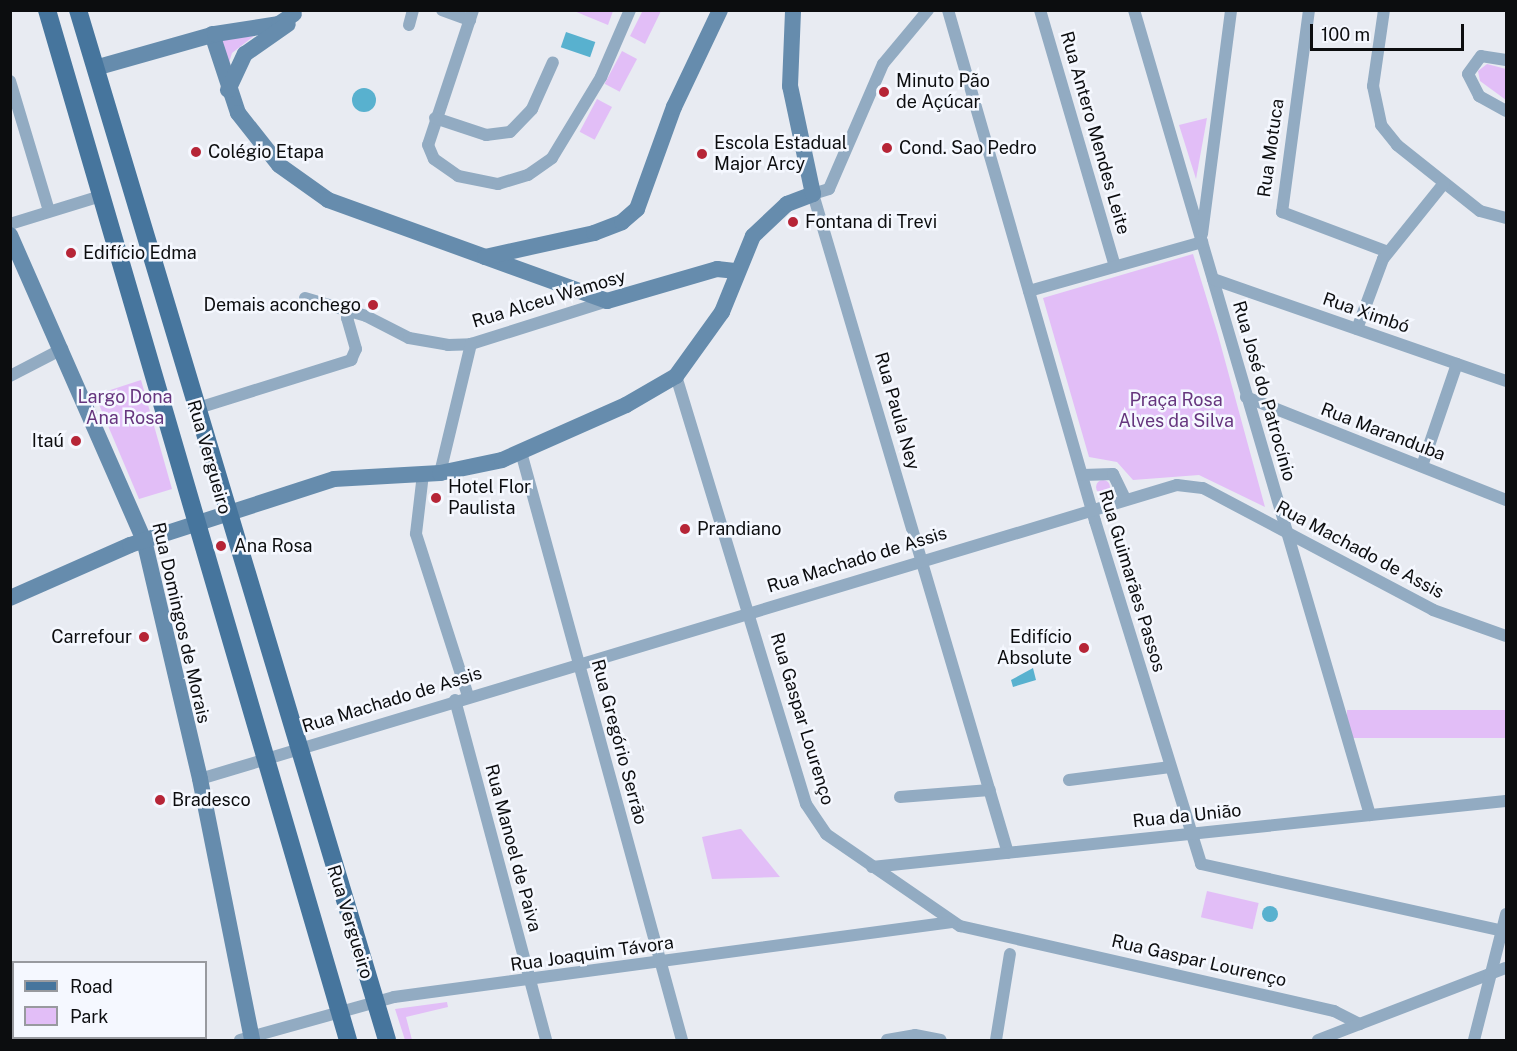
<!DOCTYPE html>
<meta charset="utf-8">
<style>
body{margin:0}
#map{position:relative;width:1517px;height:1051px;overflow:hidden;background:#e8ebf2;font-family:"Public Sans",sans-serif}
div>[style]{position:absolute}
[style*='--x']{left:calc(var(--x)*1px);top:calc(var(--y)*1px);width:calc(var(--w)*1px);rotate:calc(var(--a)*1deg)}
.green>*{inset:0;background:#e2bef7;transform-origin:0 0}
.round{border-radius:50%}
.water>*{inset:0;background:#58b1cf;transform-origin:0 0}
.street>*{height:12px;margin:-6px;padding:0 6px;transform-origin:6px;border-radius:6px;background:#92abc2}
.secondary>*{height:16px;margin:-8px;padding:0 8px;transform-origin:8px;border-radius:8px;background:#668cad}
.primary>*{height:18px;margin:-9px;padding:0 9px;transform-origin:9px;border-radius:9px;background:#46759d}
.dots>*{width:16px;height:16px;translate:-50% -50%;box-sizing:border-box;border:3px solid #f5f8ff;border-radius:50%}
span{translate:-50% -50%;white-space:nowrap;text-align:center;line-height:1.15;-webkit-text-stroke:5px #f5f8ff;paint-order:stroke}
.poi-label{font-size:18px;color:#0c0d0f}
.left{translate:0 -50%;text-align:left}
.right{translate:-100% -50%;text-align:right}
.street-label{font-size:18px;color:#0c0d0f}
.park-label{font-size:18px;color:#66357e}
.frame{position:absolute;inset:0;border:12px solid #0c0d0f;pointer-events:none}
.legend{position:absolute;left:12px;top:961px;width:195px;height:78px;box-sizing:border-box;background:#f5f8ff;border:2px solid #989a9f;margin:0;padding:8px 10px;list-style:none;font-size:18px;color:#0c0d0f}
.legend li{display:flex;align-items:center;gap:12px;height:30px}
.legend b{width:30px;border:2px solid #989a9f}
.scale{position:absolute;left:1310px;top:24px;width:154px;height:27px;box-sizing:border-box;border:3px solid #0c0d0f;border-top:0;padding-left:8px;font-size:18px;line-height:21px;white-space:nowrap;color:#0c0d0f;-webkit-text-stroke:4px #f5f8ff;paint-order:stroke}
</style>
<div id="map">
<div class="green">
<div style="clip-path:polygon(643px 10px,661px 11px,645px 44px,630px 36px)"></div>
<div style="clip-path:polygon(574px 11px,574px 10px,613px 11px,608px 25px)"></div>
<div style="clip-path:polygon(254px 36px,232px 53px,228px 66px,219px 40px)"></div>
<div style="left:622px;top:51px;width:17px;height:37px;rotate:28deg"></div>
<div style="clip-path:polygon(1487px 64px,1506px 69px,1506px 100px,1480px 81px,1478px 71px)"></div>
<div style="left:597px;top:99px;width:17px;height:37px;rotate:28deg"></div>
<div style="clip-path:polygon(1207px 118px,1196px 179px,1179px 125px)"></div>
<div style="clip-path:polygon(1193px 254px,1218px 335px,1265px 507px,1199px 475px,1133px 480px,1117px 462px,1089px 457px,1043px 298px)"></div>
<div style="clip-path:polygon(141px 380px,172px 489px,139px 499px,95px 395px)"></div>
<div class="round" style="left:1096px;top:480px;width:14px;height:14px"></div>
<div style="left:1506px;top:710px;width:28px;height:159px;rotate:90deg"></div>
<div style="clip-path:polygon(740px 829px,741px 829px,780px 877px,712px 879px,702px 837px)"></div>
<div style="left:1207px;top:891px;width:53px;height:27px;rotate:13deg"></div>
<div style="clip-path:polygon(447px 1002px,448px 1007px,406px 1017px,412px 1040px,405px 1040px,395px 1009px)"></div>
</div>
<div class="water">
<div style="left:566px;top:32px;width:31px;height:16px;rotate:19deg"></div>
<div class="round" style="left:352px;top:88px;width:24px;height:24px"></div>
<div style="clip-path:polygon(1033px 668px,1036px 680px,1013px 687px,1011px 680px)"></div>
<div class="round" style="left:1262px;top:906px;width:16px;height:16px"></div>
</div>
<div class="street">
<div style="--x:442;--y:10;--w:30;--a:20"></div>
<div style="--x:473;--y:10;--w:142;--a:108.4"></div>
<div style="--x:428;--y:145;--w:15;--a:67"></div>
<div style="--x:434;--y:159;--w:29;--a:35"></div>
<div style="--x:458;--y:176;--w:41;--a:11.3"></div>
<div style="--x:498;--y:184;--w:31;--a:-17"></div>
<div style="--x:528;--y:175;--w:29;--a:-35"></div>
<div style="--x:552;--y:158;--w:95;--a:-58.8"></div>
<div style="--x:601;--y:77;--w:73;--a:-66.6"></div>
<div style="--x:928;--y:10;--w:70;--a:129.8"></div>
<div style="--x:883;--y:64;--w:136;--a:113.4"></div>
<div style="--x:829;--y:189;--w:17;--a:163"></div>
<div style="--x:813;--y:194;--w:687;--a:73.52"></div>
<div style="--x:948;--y:10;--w:532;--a:73.95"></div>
<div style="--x:1095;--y:521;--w:359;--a:72.8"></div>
<div style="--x:1201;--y:864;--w:308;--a:12.5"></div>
<div style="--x:1040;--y:10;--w:267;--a:73.7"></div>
<div style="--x:1134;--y:10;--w:839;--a:73.66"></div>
<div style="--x:1309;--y:10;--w:204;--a:97.6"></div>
<div style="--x:1282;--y:212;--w:113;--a:20.7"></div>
<div style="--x:1384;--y:10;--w:77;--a:98.2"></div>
<div style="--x:1373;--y:86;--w:40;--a:78"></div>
<div style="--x:1381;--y:125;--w:26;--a:51"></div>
<div style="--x:1397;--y:145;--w:106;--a:38.5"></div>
<div style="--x:1480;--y:211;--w:27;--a:15"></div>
<div style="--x:409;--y:25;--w:16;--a:-75"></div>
<div style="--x:1506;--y:60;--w:25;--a:-171"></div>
<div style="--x:1481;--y:56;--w:22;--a:126"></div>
<div style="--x:1468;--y:74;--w:25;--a:63"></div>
<div style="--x:1479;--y:96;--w:31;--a:29"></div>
<div style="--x:10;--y:81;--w:136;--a:73.3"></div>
<div style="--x:435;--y:118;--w:54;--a:18.4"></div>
<div style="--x:486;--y:135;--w:24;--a:-7"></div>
<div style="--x:510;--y:132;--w:32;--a:-46"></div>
<div style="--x:532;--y:109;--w:51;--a:-65.9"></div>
<div style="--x:10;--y:224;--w:95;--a:-17.1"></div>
<div style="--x:1202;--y:234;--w:226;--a:-82.6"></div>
<div style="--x:1213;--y:279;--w:310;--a:19.2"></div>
<div style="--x:1029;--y:291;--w:180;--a:-15.8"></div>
<div style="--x:305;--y:298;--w:64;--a:16.4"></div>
<div style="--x:366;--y:316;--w:48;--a:27.1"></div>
<div style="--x:409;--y:338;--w:40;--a:10"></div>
<div style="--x:448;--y:345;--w:23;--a:-2"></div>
<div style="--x:471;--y:344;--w:143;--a:-17.5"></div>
<div style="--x:1357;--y:329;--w:75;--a:-69.6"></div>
<div style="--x:1383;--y:259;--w:97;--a:-51.2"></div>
<div style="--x:10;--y:376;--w:59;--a:-27.4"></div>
<div style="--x:676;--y:376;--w:447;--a:73.1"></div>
<div style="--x:806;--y:804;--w:36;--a:56"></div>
<div style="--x:826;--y:834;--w:163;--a:34.5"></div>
<div style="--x:960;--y:926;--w:384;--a:12.8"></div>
<div style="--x:1334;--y:1011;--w:29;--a:27"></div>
<div style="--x:1246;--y:397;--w:280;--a:21.6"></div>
<div style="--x:195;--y:409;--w:164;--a:-17.4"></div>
<div style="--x:351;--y:360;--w:12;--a:-66"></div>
<div style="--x:356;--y:349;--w:32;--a:-106"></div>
<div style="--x:347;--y:318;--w:7;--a:-56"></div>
<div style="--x:521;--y:452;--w:610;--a:74.69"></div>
<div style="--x:1422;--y:466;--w:108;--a:-71.1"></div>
<div style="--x:440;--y:473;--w:133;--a:-76.5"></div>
<div style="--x:423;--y:474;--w:60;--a:96.7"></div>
<div style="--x:416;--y:534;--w:170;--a:72.2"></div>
<div style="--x:1083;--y:475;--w:30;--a:-2"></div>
<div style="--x:1113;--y:474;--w:28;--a:64"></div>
<div style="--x:455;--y:700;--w:352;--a:75"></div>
<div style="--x:200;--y:779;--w:1020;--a:-16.75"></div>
<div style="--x:1177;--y:485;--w:26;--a:7"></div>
<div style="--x:1203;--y:488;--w:260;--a:27.9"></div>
<div style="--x:1433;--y:610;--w:77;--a:19.6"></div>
<div style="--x:1069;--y:780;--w:102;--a:-7.3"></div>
<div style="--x:900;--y:797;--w:90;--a:-4.4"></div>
<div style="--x:872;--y:867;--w:637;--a:-5.94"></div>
<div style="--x:240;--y:1040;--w:160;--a:-15.6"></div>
<div style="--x:394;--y:997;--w:563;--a:-7.66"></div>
<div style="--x:887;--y:1040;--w:28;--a:-10"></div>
<div style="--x:915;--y:1035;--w:26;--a:11"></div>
<div style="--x:996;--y:1040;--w:87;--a:-80.8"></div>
<div style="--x:1318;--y:1040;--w:201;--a:-21"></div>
<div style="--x:1474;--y:1040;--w:130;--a:-75.7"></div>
</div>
<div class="secondary">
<div style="--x:212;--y:34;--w:83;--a:71.8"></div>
<div style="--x:238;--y:113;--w:66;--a:51.7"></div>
<div style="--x:279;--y:165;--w:60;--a:35.5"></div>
<div style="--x:328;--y:200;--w:297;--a:19.9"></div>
<div style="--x:607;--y:301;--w:115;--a:-16.2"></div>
<div style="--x:717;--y:269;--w:20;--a:6"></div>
<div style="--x:95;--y:68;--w:125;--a:-15.8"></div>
<div style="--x:215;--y:34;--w:65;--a:-8.9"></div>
<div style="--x:279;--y:24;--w:18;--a:-34"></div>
<div style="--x:228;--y:90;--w:40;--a:-65"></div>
<div style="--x:245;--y:54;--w:52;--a:-34.9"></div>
<div style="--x:10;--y:235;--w:333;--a:66.3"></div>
<div style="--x:144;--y:540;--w:245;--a:76.8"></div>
<div style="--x:200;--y:779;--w:266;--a:78.7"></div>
<div style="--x:485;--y:257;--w:112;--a:-12.4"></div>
<div style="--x:594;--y:233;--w:30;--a:-21"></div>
<div style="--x:622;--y:222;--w:20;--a:-41"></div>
<div style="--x:637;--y:209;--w:109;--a:-70.1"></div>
<div style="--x:674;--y:107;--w:107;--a:-64.6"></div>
<div style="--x:10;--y:598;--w:131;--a:-23.8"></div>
<div style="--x:130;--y:545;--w:214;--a:-17.9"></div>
<div style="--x:334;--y:479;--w:106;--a:-3.2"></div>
<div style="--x:440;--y:473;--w:63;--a:-11.8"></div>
<div style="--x:502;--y:460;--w:136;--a:-23.9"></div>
<div style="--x:626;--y:405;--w:58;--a:-30.1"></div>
<div style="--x:676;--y:376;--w:79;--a:-54.3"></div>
<div style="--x:722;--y:312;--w:82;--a:-67.8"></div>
<div style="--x:753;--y:236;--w:47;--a:-43.3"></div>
<div style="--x:787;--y:204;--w:28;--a:-21"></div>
<div style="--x:813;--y:194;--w:110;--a:-102"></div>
<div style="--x:790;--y:86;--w:76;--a:-87.7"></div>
</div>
<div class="primary">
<div style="--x:47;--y:10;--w:1073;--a:73.71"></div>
<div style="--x:78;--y:10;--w:1075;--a:73.3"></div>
</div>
<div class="dots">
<div style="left:884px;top:92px;background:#b62537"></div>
<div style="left:887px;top:148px;background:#b62537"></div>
<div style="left:196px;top:152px;background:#b62537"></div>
<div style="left:702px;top:154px;background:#b62537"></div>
<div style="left:793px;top:222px;background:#b62537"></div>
<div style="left:71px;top:253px;background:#b62537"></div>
<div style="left:373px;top:305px;background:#b62537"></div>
<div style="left:76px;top:441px;background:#b62537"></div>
<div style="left:436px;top:498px;background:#b62537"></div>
<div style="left:685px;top:529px;background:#b62537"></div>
<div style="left:221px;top:546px;background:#b62537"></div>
<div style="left:144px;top:637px;background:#b62537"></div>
<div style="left:1084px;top:648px;background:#b62537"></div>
<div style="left:160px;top:800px;background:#b62537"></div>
</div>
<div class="poi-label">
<span class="left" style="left:896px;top:92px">Minuto Pão<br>de Açúcar</span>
<span class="left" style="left:714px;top:154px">Escola Estadual<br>Major Arcy</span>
<span class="left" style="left:899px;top:148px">Cond. Sao Pedro</span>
<span class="left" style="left:208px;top:152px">Colégio Etapa</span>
<span class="left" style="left:805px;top:222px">Fontana di Trevi</span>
<span class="left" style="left:83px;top:253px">Edifício Edma</span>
<span class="right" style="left:361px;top:305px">Demais aconchego</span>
<span class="right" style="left:64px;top:441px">Itaú</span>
<span class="left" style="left:448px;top:498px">Hotel Flor<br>Paulista</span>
<span class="left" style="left:697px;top:529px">Prandiano</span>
<span class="left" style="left:234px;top:546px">Ana Rosa</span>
<span class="right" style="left:132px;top:637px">Carrefour</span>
<span class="right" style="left:1072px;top:648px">Edifício<br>Absolute</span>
<span class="left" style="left:172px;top:800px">Bradesco</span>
</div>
<div class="street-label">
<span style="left:1095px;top:133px;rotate:74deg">Rua Antero Mendes Leite</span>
<span style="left:1271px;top:148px;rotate:-82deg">Rua Motuca</span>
<span style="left:549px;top:299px;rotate:-17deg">Rua Alceu Wamosy</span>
<span style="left:1366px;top:313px;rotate:19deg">Rua Ximbó</span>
<span style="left:1264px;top:391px;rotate:74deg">Rua José do Patrocínio</span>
<span style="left:897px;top:411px;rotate:74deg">Rua Paula Ney</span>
<span style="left:1383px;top:432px;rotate:21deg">Rua Maranduba</span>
<span style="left:209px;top:457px;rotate:74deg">Rua Vergueiro</span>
<span style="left:1360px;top:550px;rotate:28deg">Rua Machado de Assis</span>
<span style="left:857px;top:560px;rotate:-17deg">Rua Machado de Assis</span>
<span style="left:1132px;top:581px;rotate:73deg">Rua Guimarães Passos</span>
<span style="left:181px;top:623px;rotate:77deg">Rua Domingos de Morais</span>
<span style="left:392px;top:700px;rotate:-17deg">Rua Machado de Assis</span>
<span style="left:802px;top:719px;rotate:73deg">Rua Gaspar Lourenço</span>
<span style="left:619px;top:742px;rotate:75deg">Rua Gregório Serrão</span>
<span style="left:1187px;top:816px;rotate:-6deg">Rua da União</span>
<span style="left:513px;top:848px;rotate:75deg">Rua Manoel de Paiva</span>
<span style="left:350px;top:922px;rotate:73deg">Rua Vergueiro</span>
<span style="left:592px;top:954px;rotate:-8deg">Rua Joaquim Távora</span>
<span style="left:1199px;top:961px;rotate:13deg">Rua Gaspar Lourenço</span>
</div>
<div class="park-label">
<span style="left:125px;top:408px">Largo Dona<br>Ana Rosa</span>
<span style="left:1176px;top:411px">Praça Rosa<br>Alves da Silva</span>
</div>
<div class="frame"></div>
<ul class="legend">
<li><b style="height:8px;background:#46759d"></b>Road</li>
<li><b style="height:16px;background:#e2bef7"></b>Park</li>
</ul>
<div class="scale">100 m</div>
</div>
